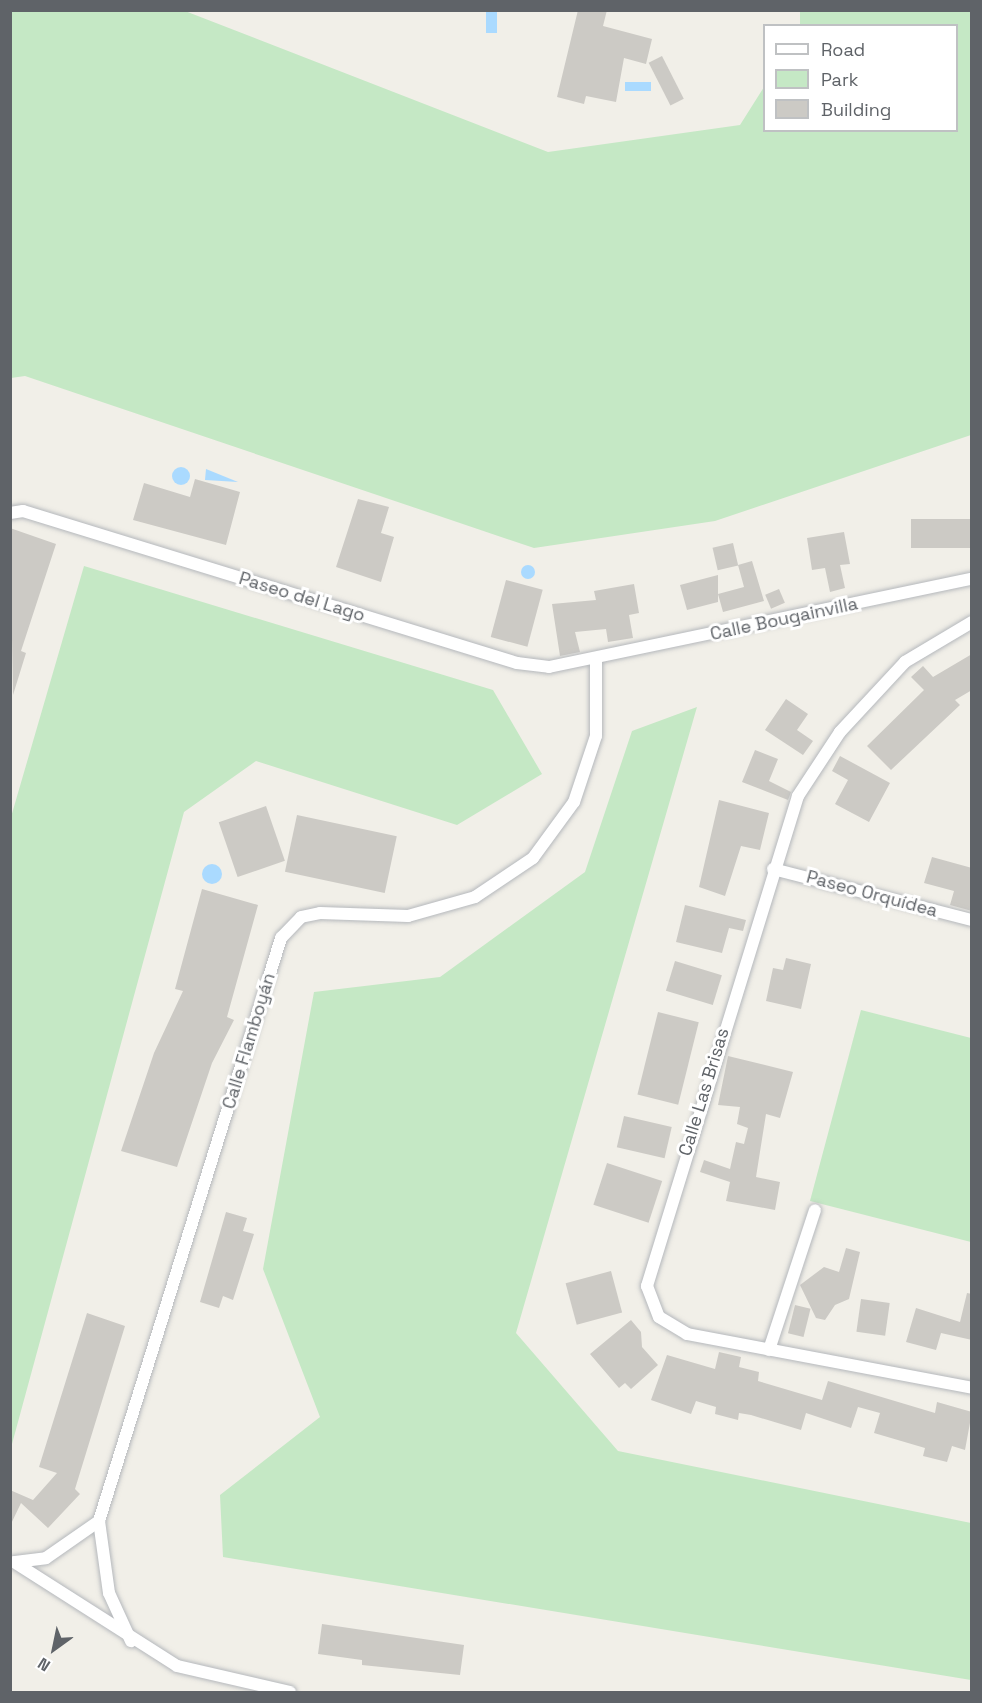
<!DOCTYPE html>
<meta charset="utf-8">
<style>
body{margin:0}
#map{position:relative;width:982px;height:1703px;overflow:hidden;background:#f1efe8;font-family:"Space Grotesk",sans-serif}
div>[style]{position:absolute}
[style*='--x']{left:calc(var(--x)*1px);top:calc(var(--y)*1px);width:calc(var(--w)*1px);rotate:calc(var(--a)*1deg)}
.green>*{inset:0;background:#c5e8c5}
.water>*{inset:0;background:#aadaff;transform-origin:0 0}
.round{border-radius:50%}
.building>*{inset:0;background:#cccac5;transform-origin:0 0}
.roads{filter:drop-shadow(0 0 2px #b5b8bc) drop-shadow(0 0 2px #b5b8bc)}
.minor>*{height:12px;margin:-6px;padding:0 6px;transform-origin:6px;border-radius:6px;background:#fff}
span{translate:-50% -50%;white-space:nowrap;text-align:center;line-height:1.15;-webkit-text-stroke:6px #fff;paint-order:stroke}
.street-label{font-size:18px;color:#5f6368}
.frame{position:absolute;inset:0;border:12px solid #5f6368;pointer-events:none}
.legend{position:absolute;left:763px;top:24px;width:195px;height:108px;box-sizing:border-box;background:#fff;border:2px solid #bfc1c3;margin:0;padding:8px 10px;list-style:none;font-size:18px;color:#5f6368}
.legend li{display:flex;align-items:center;gap:12px;height:30px}
.legend b{width:30px;border:2px solid #bfc1c3}
.north{position:absolute;left:24px;top:1619px;width:60px;height:60px;-webkit-text-stroke:4px #fff;paint-order:stroke;rotate:213deg;font-size:16px;font-weight:700;line-height:24px;text-align:center;color:#5f6368}
.north::after{content:'';display:block;margin:auto;width:21px;height:27px;background:#5f6368;clip-path:polygon(50% 0,100% 100%,50% 72%,0 100%)}
</style>
<div id="map">
<div class="green">
<div style="clip-path:polygon(11px 10px,185px 11px,548px 152px,740px 125px,764px 87px,764px 130px,956px 130px,956px 26px,800px 25px,800px 11px,971px 11px,971px 435px,715px 521px,534px 548px,25px 376px,11px 378px)"></div>
<div style="clip-path:polygon(84px 566px,493px 690px,542px 774px,457px 825px,256px 761px,184px 812px,12px 1444px,11px 817px)"></div>
<div style="clip-path:polygon(697px 707px,516px 1333px,618px 1451px,971px 1523px,971px 1680px,223px 1557px,220px 1495px,320px 1417px,263px 1269px,314px 992px,440px 977px,585px 872px,632px 731px)"></div>
<div style="clip-path:polygon(861px 1010px,971px 1038px,971px 1242px,810px 1201px)"></div>
</div>
<div class="water">
<div style="left:486px;top:11px;width:11px;height:22px"></div>
<div style="left:651px;top:82px;width:9px;height:26px;rotate:90deg"></div>
<div class="round" style="left:172px;top:467px;width:18px;height:18px"></div>
<div style="clip-path:polygon(206px 469px,238px 482px,205px 480px)"></div>
<div class="round" style="left:521px;top:565px;width:14px;height:14px"></div>
<div class="round" style="left:202px;top:864px;width:20px;height:20px"></div>
</div>
<div class="building">
<div style="clip-path:polygon(578px 10px,607px 10px,603px 26px,652px 39px,646px 64px,624px 58px,616px 102px,586px 96px,584px 104px,557px 97px)"></div>
<div style="left:662px;top:56px;width:48px;height:15px;rotate:63deg"></div>
<div style="clip-path:polygon(195px 479px,240px 492px,226px 545px,133px 520px,144px 483px,190px 497px)"></div>
<div style="clip-path:polygon(358px 499px,389px 507px,381px 533px,394px 537px,381px 582px,336px 567px)"></div>
<div style="left:972px;top:519px;width:29px;height:61px;rotate:90deg"></div>
<div style="clip-path:polygon(10px 528px,56px 544px,21px 651px,26px 653px,13px 695px)"></div>
<div style="clip-path:polygon(844px 532px,850px 564px,840px 565px,845px 588px,830px 592px,825px 568px,812px 570px,807px 538px)"></div>
<div style="left:733px;top:543px;width:23px;height:21px;rotate:77deg"></div>
<div style="clip-path:polygon(752px 561px,764px 601px,723px 612px,718px 594px,744px 587px,738px 565px)"></div>
<div style="clip-path:polygon(718px 575px,718px 602px,687px 610px,680px 585px)"></div>
<div style="left:506px;top:580px;width:38px;height:59px;rotate:15deg"></div>
<div style="clip-path:polygon(634px 584px,639px 613px,629px 615px,633px 638px,608px 642px,606px 629px,575px 632px,580px 652px,560px 656px,552px 604px,596px 600px,594px 591px)"></div>
<div style="left:779px;top:589px;width:15px;height:15px;rotate:67deg"></div>
<div style="clip-path:polygon(972px 654px,972px 690px,955px 700px,960px 705px,891px 770px,867px 746px,924px 690px,911px 677px,923px 666px,933px 677px)"></div>
<div style="clip-path:polygon(786px 699px,808px 714px,797px 730px,813px 741px,803px 755px,765px 730px)"></div>
<div style="clip-path:polygon(755px 750px,778px 759px,769px 781px,791px 792px,788px 800px,742px 782px)"></div>
<div style="clip-path:polygon(840px 756px,890px 783px,869px 822px,835px 804px,848px 780px,832px 771px)"></div>
<div style="clip-path:polygon(719px 800px,769px 813px,760px 850px,741px 846px,725px 896px,699px 887px)"></div>
<div style="left:266px;top:806px;width:58px;height:50px;rotate:71deg"></div>
<div style="left:297px;top:815px;width:102px;height:58px;rotate:12deg"></div>
<div style="clip-path:polygon(932px 857px,972px 868px,972px 911px,950px 905px,954px 891px,924px 883px)"></div>
<div style="clip-path:polygon(202px 889px,258px 905px,227px 1017px,234px 1020px,212px 1063px,177px 1167px,121px 1151px,154px 1053px,183px 991px,175px 989px)"></div>
<div style="clip-path:polygon(685px 905px,746px 920px,743px 931px,729px 928px,722px 953px,676px 942px)"></div>
<div style="clip-path:polygon(786px 958px,811px 964px,801px 1009px,766px 1001px,773px 968px,783px 970px)"></div>
<div style="left:675px;top:961px;width:49px;height:31px;rotate:17deg"></div>
<div style="left:658px;top:1012px;width:42px;height:85px;rotate:14deg"></div>
<div style="clip-path:polygon(728px 1056px,793px 1072px,780px 1118px,766px 1114px,756px 1177px,780px 1182px,775px 1210px,726px 1201px,730px 1182px,700px 1172px,704px 1160px,730px 1169px,736px 1142px,744px 1144px,748px 1128px,737px 1124px,740px 1107px,718px 1105px)"></div>
<div style="left:624px;top:1116px;width:49px;height:32px;rotate:13deg"></div>
<div style="left:607px;top:1163px;width:58px;height:44px;rotate:18deg"></div>
<div style="clip-path:polygon(226px 1212px,247px 1218px,243px 1231px,254px 1234px,233px 1300px,223px 1296px,219px 1308px,200px 1302px)"></div>
<div style="clip-path:polygon(846px 1248px,860px 1252px,849px 1299px,835px 1305px,825px 1320px,816px 1318px,800px 1285px,824px 1267px,839px 1272px)"></div>
<div style="left:611px;top:1271px;width:43px;height:47px;rotate:75deg"></div>
<div style="clip-path:polygon(967px 1293px,972px 1294px,972px 1340px,941px 1333px,936px 1350px,906px 1342px,916px 1308px,960px 1322px)"></div>
<div style="left:861px;top:1299px;width:29px;height:33px;rotate:8deg"></div>
<div style="left:795px;top:1305px;width:16px;height:29px;rotate:14deg"></div>
<div style="clip-path:polygon(87px 1313px,125px 1326px,75px 1489px,80px 1494px,48px 1528px,21px 1503px,10px 1526px,10px 1490px,33px 1500px,57px 1473px,39px 1467px)"></div>
<div style="clip-path:polygon(631px 1320px,641px 1332px,642px 1347px,658px 1365px,631px 1389px,625px 1383px,619px 1388px,590px 1354px)"></div>
<div style="clip-path:polygon(719px 1352px,741px 1357px,739px 1367px,759px 1372px,758px 1381px,822px 1400px,828px 1381px,935px 1413px,937px 1402px,972px 1412px,965px 1450px,952px 1446px,947px 1462px,923px 1456px,925px 1448px,874px 1433px,880px 1413px,858px 1407px,851px 1428px,806px 1413px,801px 1430px,751px 1415px,739px 1413px,738px 1420px,715px 1414px,716px 1407px,696px 1401px,691px 1414px,651px 1400px,667px 1355px,715px 1369px)"></div>
<div style="clip-path:polygon(322px 1624px,464px 1645px,460px 1675px,362px 1665px,362px 1660px,318px 1654px)"></div>
</div>
<div class="roads">
<div class="minor">
<div style="--x:10;--y:513;--w:13;--a:-9"></div>
<div style="--x:23;--y:511;--w:517;--a:17.1"></div>
<div style="--x:517;--y:663;--w:32;--a:7"></div>
<div style="--x:549;--y:667;--w:432;--a:-11.8"></div>
<div style="--x:972;--y:622;--w:78;--a:149.2"></div>
<div style="--x:905;--y:662;--w:96;--a:132.9"></div>
<div style="--x:840;--y:732;--w:77;--a:123.3"></div>
<div style="--x:798;--y:796;--w:513;--a:107.13"></div>
<div style="--x:647;--y:1286;--w:33;--a:69"></div>
<div style="--x:659;--y:1317;--w:33;--a:31"></div>
<div style="--x:687;--y:1334;--w:290;--a:10.7"></div>
<div style="--x:773;--y:869;--w:205;--a:14.4"></div>
<div style="--x:769;--y:1350;--w:147;--a:-71.8"></div>
<div style="--x:99;--y:1521;--w:73;--a:82.1"></div>
<div style="--x:109;--y:1593;--w:53;--a:65.4"></div>
<div style="--x:14;--y:1562;--w:193;--a:32.5"></div>
<div style="--x:177;--y:1666;--w:116;--a:13"></div>
<div style="--x:15;--y:1562;--w:31;--a:-7"></div>
<div style="--x:46;--y:1558;--w:65;--a:-34.9"></div>
<div style="--x:99;--y:1521;--w:611;--a:-72.66"></div>
<div style="--x:281;--y:938;--w:29;--a:-46"></div>
<div style="--x:301;--y:917;--w:19;--a:-12"></div>
<div style="--x:320;--y:913;--w:88;--a:2"></div>
<div style="--x:408;--y:916;--w:70;--a:-15.8"></div>
<div style="--x:475;--y:897;--w:70;--a:-33.9"></div>
<div style="--x:533;--y:858;--w:69;--a:-53.8"></div>
<div style="--x:574;--y:802;--w:70;--a:-71.6"></div>
<div style="--x:596;--y:736;--w:77;--a:-90"></div>
</div>
</div>
<div class="street-label">
<span style="left:302px;top:597px;rotate:17deg">Paseo del Lago</span>
<span style="left:784px;top:619px;rotate:-12deg">Calle Bougainvilla</span>
<span style="left:872px;top:894px;rotate:15deg">Paseo Orquídea</span>
<span style="left:249px;top:1041px;rotate:-73deg">Calle Flamboyán</span>
<span style="left:704px;top:1092px;rotate:-73deg">Calle Las Brisas</span>
</div>
<div class="frame"></div>
<ul class="legend">
<li><b style="height:8px;background:#fff"></b>Road</li>
<li><b style="height:16px;background:#c5e8c5"></b>Park</li>
<li><b style="height:16px;background:#cccac5"></b>Building</li>
</ul>
<div class="north">N</div>
</div>
